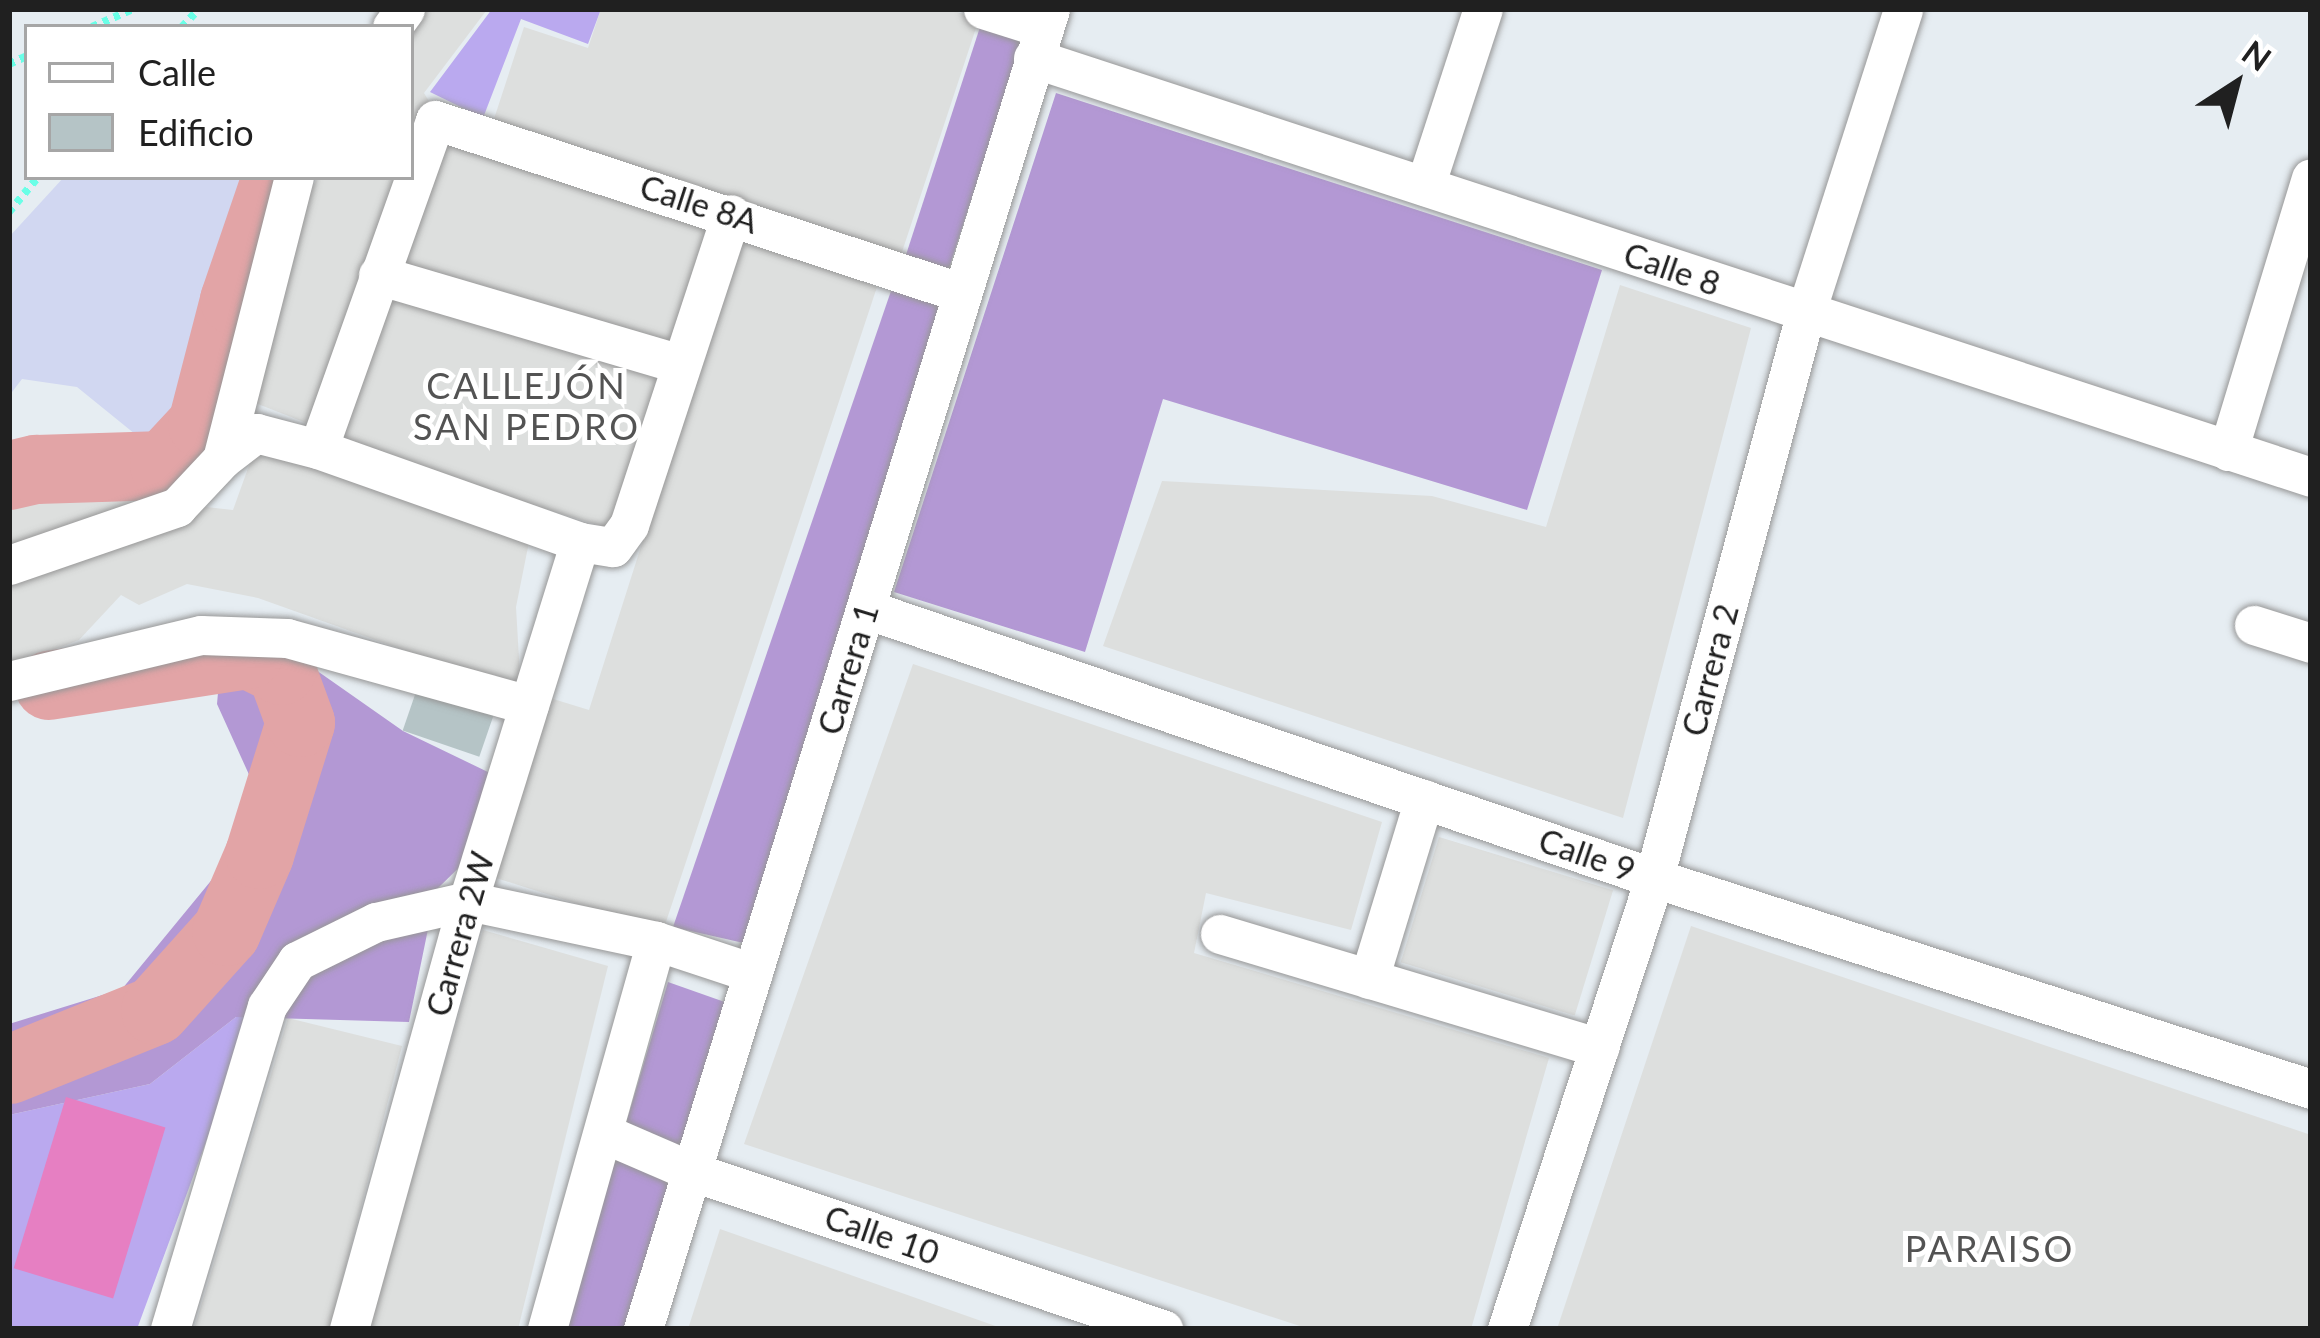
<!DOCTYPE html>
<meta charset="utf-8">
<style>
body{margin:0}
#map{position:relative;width:2320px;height:1338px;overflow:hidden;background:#e6edf2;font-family:Lato,sans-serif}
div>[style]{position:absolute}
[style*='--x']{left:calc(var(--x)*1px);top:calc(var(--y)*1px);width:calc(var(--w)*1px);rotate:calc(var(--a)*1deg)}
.residential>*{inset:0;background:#dddfde;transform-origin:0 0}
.farmland>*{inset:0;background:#d1d7f1}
.grass>*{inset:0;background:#baa9ef}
.forest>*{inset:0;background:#b398d4;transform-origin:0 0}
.pitch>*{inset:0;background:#e67fc2;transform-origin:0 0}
.river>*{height:69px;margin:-34.5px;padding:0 34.5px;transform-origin:34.5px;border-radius:34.5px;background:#e2a4a6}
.building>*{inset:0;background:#b5c4c6;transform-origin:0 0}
.path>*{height:8px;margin-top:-4px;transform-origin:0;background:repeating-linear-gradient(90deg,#6affe7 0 6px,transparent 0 12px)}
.roads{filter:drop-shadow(0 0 3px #979797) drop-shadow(0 0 3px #979797)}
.minor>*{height:39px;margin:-19.5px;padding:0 19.5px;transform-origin:19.5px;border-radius:19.5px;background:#fff}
span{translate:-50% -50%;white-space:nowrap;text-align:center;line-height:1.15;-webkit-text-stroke:10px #fff;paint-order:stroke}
.street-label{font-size:33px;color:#202020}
.neighbourhood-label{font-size:36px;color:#535353;letter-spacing:3px}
.frame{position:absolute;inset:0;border:12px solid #202020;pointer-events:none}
.legend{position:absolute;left:24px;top:24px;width:390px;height:156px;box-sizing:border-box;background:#fff;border:3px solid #a6a6a6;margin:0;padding:15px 21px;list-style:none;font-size:36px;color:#202020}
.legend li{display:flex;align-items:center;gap:24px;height:60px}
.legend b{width:60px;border:3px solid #a6a6a6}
.north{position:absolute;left:2176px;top:24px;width:120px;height:120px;-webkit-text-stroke:9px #fff;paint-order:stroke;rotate:36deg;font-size:33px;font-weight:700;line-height:48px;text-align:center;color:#202020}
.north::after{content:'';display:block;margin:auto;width:42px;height:54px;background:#202020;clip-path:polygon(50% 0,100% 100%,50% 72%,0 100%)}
</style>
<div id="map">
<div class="residential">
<div style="clip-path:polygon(425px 9px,486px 11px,424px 93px,432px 106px,411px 165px,411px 29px)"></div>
<div style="clip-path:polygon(601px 9px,948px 9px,979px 19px,900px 258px,493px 122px,524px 27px,588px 48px)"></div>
<div style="left:438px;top:125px;width:299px;height:147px;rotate:18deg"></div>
<div style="clip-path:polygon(318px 177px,407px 177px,319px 428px,253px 402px,286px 236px)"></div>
<div style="clip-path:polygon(740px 235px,877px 287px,663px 931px,493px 877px,550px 698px,589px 710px)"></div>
<div style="left:381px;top:284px;width:302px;height:167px;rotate:17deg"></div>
<div style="clip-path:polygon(1620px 285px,1751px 328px,1623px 818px,1103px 646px,1162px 481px,1432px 496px,1546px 527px)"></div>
<div style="clip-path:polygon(256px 446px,530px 537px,516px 607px,521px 692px,258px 598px,187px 584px,139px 605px,121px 595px,79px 640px,9px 667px,9px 484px,118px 476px,151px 531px,206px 507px,233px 510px)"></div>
<div style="clip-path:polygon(913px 664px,1382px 822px,1351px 930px,1206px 893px,1194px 953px,1549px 1058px,1471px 1329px,1309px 1329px,744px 1144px)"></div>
<div style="left:1439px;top:837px;width:182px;height:131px;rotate:17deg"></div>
<div style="clip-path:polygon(1691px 926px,2311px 1135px,2311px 1329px,1557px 1329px)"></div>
<div style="clip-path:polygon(483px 930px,608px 966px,518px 1329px,369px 1329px)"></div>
<div style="clip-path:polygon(288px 1018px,402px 1046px,330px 1329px,194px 1329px)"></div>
<div style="clip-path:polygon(720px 1229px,1004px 1329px,688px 1329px)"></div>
</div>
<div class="farmland">
<div style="clip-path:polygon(64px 177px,257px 177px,181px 417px,151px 447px,77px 387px,22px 379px,9px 396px,9px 237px)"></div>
</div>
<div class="grass">
<div style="clip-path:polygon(492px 9px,601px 9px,588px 44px,521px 19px,483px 118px,430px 92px)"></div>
<div style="clip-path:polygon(236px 1017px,247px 1017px,249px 1025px,137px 1329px,9px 1329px,9px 1115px,150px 1084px)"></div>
</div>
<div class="forest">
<div style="left:981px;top:24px;width:45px;height:247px;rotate:18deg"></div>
<div style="clip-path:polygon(1056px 93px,1602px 270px,1527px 510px,1163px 399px,1085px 652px,894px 592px)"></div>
<div style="clip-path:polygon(892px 288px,947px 306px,748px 944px,673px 927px)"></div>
<div style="clip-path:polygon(222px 647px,296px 656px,403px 731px,490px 773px,481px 846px,436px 890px,409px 1022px,236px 1017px,150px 1084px,9px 1115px,9px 1024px,122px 989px,219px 871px,251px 779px,217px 704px)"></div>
<div style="clip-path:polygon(668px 982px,736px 1006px,633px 1329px,565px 1329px)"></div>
</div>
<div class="pitch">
<div style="left:66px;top:1097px;width:104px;height:179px;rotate:17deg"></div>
</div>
<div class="river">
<div style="--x:9;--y:475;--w:28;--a:-13"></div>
<div style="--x:36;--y:469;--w:128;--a:-1.8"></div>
<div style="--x:164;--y:465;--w:56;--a:-47.2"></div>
<div style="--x:202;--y:424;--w:128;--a:-75.5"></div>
<div style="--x:234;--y:300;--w:130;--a:-71.1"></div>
<div style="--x:9;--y:1069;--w:157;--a:-22"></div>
<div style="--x:155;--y:1010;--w:106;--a:-48.1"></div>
<div style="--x:226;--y:931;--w:84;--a:-66.8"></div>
<div style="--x:259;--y:854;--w:138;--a:-72.7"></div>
<div style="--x:300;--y:722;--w:55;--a:-110.1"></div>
<div style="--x:281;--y:670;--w:37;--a:-154"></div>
<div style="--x:248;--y:654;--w:202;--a:171.2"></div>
</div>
<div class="building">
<div style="left:418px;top:686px;width:81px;height:47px;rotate:19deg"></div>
</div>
<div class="path">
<div style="--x:92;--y:27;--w:45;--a:-23.7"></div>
<div style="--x:182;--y:27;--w:25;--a:-47"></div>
<div style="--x:9;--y:64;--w:20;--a:-24"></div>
<div style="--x:9;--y:212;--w:45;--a:-50.4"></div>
</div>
<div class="roads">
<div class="minor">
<div style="--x:983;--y:9;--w:63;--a:17.6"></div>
<div style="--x:392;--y:27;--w:22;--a:-54"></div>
<div style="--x:1033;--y:58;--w:1345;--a:18.15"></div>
<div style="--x:1425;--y:186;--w:186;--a:-71.9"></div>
<div style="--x:378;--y:275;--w:315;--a:16.4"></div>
<div style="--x:318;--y:449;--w:349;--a:-70.4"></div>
<div style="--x:435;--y:120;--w:555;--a:18.17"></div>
<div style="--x:2228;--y:451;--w:285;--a:-73.1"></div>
<div style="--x:222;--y:459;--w:291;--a:-75.7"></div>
<div style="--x:9;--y:565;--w:178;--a:-19"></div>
<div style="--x:177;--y:507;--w:66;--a:-46.8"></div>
<div style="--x:222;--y:459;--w:43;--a:-37.4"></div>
<div style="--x:256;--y:433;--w:64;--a:14.5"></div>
<div style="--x:318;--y:449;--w:278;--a:19.5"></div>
<div style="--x:580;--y:542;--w:33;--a:9"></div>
<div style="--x:613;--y:547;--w:27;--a:-54"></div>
<div style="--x:629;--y:525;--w:327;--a:-71.8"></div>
<div style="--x:866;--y:609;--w:833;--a:18.85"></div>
<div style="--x:1654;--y:878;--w:690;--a:17.8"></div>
<div style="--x:2254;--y:625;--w:60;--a:17.5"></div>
<div style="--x:9;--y:681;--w:197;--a:-13.5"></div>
<div style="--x:201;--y:635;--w:86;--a:2"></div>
<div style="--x:287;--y:638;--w:251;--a:15.5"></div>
<div style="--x:1220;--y:934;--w:396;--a:16.7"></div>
<div style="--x:1369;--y:979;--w:188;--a:-73"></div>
<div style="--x:603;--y:1133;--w:98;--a:23.4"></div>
<div style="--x:693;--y:1172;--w:496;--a:18.5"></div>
<div style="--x:170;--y:1329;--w:337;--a:-73.3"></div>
<div style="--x:267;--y:1006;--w:54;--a:-56.3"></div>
<div style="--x:297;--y:961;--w:88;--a:-26.3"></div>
<div style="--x:376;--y:922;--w:94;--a:-12.9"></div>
<div style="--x:468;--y:901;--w:192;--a:12"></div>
<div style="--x:656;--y:941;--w:102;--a:18.3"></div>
<div style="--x:349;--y:1329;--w:444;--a:-74.5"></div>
<div style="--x:468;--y:901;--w:376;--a:-72.7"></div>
<div style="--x:547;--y:1329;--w:403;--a:-74.3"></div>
<div style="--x:643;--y:1329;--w:1381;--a:-72.86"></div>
<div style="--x:1507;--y:1329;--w:474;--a:-71.9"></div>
<div style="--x:1654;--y:878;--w:583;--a:-74.99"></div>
<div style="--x:1805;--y:315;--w:321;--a:-72.2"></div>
</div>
</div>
<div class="street-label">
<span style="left:699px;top:204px;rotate:18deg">Calle 8A</span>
<span style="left:1672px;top:269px;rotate:19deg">Calle 8</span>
<span style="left:848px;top:669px;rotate:-73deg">Carrera 1</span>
<span style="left:1710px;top:670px;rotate:-75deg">Carrera 2</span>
<span style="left:1587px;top:855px;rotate:19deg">Calle 9</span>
<span style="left:460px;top:934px;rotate:-74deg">Carrera 2W</span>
<span style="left:882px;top:1235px;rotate:19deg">Calle 10</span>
</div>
<div class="neighbourhood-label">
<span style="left:527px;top:406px">CALLEJÓN<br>SAN PEDRO</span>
<span style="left:1990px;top:1249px">PARAISO</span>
</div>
<div class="frame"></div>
<ul class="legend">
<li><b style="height:15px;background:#fff"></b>Calle</li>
<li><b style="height:33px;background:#b5c4c6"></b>Edificio</li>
</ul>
<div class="north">N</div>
</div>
